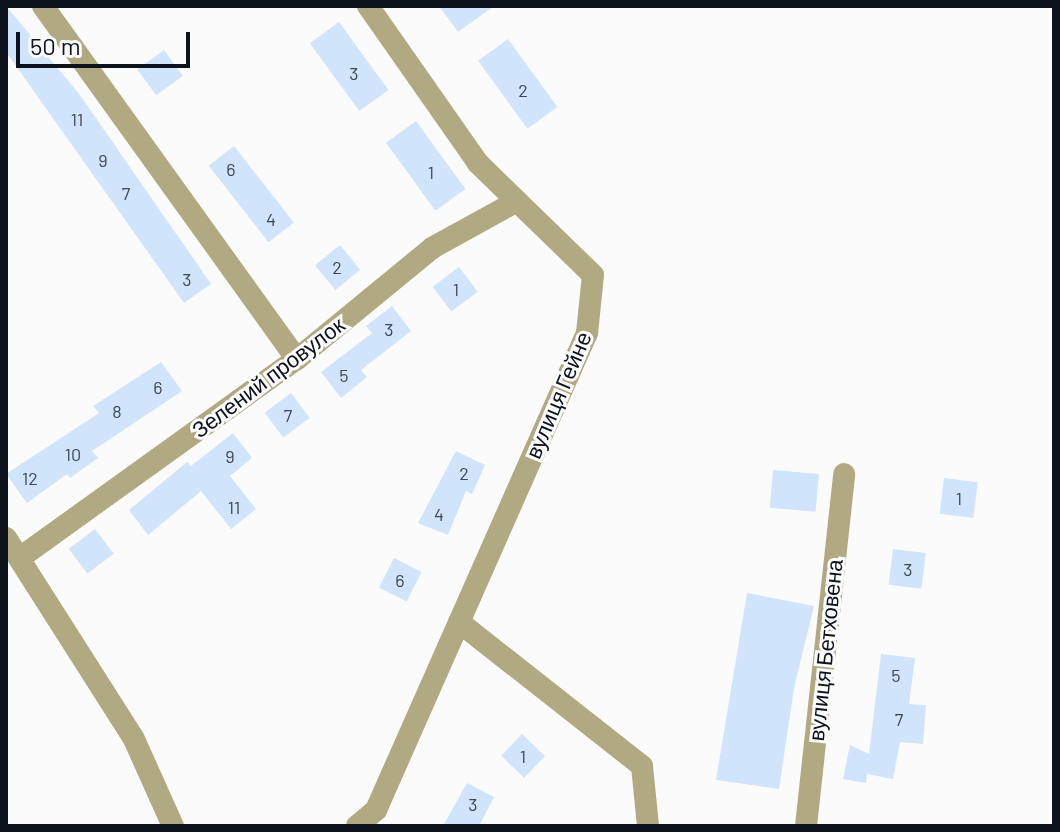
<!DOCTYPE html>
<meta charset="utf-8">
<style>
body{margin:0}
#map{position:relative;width:1060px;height:832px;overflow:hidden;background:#fbfbfb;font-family:Barlow,sans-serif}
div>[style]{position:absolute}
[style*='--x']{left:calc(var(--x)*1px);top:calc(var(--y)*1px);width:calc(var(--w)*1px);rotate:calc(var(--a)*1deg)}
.building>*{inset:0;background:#d0e4fc;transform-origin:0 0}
.minor>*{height:22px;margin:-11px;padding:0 11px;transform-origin:11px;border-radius:11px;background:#b0a981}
span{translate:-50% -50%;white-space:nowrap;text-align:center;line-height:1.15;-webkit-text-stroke:6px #fbfbfb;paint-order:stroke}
.number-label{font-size:18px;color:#3e4754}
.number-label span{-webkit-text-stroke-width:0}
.street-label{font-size:22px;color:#0d131c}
.frame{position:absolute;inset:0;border:8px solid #0d131c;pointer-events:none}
.scale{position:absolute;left:16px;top:32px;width:174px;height:36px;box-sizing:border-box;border:4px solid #0d131c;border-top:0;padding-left:10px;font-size:24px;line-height:28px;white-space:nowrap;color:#0d131c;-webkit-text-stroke:6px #fbfbfb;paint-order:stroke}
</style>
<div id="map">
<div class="building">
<div style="clip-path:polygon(6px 6px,80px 95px,211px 284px,184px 303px,6px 52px)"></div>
<div style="clip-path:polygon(439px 6px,494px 6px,458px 32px)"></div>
<div style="left:339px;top:22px;width:84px;height:36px;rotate:54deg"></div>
<div style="left:508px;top:39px;width:84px;height:37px;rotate:54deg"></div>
<div style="left:164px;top:50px;width:32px;height:33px;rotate:54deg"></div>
<div style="left:416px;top:121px;width:84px;height:37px;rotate:54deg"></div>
<div style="left:234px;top:146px;width:97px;height:32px;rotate:52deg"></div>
<div style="left:340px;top:245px;width:32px;height:32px;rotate:51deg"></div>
<div style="left:459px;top:267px;width:31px;height:33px;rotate:53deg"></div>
<div style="clip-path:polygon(392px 306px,411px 331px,361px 370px,367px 377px,341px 398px,321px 372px,372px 333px,366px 326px)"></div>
<div style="clip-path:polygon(161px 362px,182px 391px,92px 451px,98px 458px,70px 478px,67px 474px,27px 503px,6px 474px,99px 413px,93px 406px)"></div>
<div style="left:291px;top:393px;width:31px;height:33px;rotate:53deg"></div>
<div style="clip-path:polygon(233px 433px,252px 458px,230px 476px,256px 509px,231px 529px,201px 491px,148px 535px,129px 510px,187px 462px,191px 466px)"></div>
<div style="clip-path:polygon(456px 451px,485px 465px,472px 494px,466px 491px,448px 535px,418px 523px)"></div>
<div style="left:773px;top:470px;width:46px;height:38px;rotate:5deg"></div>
<div style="left:944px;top:478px;width:34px;height:36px;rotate:7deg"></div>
<div style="left:95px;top:529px;width:31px;height:33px;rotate:53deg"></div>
<div style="left:893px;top:549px;width:33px;height:36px;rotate:7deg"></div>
<div style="left:394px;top:558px;width:31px;height:33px;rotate:27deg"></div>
<div style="clip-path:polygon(747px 593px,814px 606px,794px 688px,779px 789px,716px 780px)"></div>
<div style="clip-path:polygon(881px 654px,915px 658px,909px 704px,926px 705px,923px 744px,900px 742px,893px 779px,867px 774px,866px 783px,843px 779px,850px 745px,869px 754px)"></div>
<div style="left:522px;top:734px;width:32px;height:30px;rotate:44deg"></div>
<div style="clip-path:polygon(467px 783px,494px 797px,479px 826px,443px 826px)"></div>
</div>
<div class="minor">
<div style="--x:43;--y:6;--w:435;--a:54.3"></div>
<div style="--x:6;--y:538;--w:236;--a:57.5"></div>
<div style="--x:133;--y:737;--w:98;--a:65.8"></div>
<div style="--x:21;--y:557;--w:340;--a:-35.7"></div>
<div style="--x:297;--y:359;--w:175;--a:-39.4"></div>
<div style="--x:432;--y:248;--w:97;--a:-28.9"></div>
<div style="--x:459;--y:622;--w:233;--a:38.2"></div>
<div style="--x:642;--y:766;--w:60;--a:84.3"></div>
<div style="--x:357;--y:826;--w:25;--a:-40"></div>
<div style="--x:376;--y:810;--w:522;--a:-66.14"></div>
<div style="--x:587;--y:333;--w:58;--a:-84.1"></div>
<div style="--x:593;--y:275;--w:161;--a:-135.8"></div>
<div style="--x:478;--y:163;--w:192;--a:-125"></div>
<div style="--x:806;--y:826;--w:354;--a:-83.8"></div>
</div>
<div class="number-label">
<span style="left:354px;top:73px">3</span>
<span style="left:523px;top:90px">2</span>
<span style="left:77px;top:119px">11</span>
<span style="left:103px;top:160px">9</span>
<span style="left:231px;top:169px">6</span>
<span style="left:431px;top:172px">1</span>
<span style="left:126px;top:193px">7</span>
<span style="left:271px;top:219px">4</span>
<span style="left:337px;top:267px">2</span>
<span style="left:187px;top:279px">3</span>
<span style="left:456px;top:289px">1</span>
<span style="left:389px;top:329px">3</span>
<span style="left:344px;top:375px">5</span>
<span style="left:158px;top:387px">6</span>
<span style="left:117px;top:411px">8</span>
<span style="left:288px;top:415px">7</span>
<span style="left:73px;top:454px">10</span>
<span style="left:230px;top:456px">9</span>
<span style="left:464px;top:473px">2</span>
<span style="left:30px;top:478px">12</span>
<span style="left:959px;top:498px">1</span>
<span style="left:234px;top:507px">11</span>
<span style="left:439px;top:514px">4</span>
<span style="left:908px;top:569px">3</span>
<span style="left:400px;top:580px">6</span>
<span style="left:896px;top:675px">5</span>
<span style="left:899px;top:719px">7</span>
<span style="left:523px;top:756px">1</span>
<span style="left:473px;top:804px">3</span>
</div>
<div class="street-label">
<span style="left:268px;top:377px;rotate:-37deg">Зелений провулок</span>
<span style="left:558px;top:395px;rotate:-67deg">вулиця Гейне</span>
<span style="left:825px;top:650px;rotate:-84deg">вулиця Бетховена</span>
</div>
<div class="frame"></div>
<div class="scale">50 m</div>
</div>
